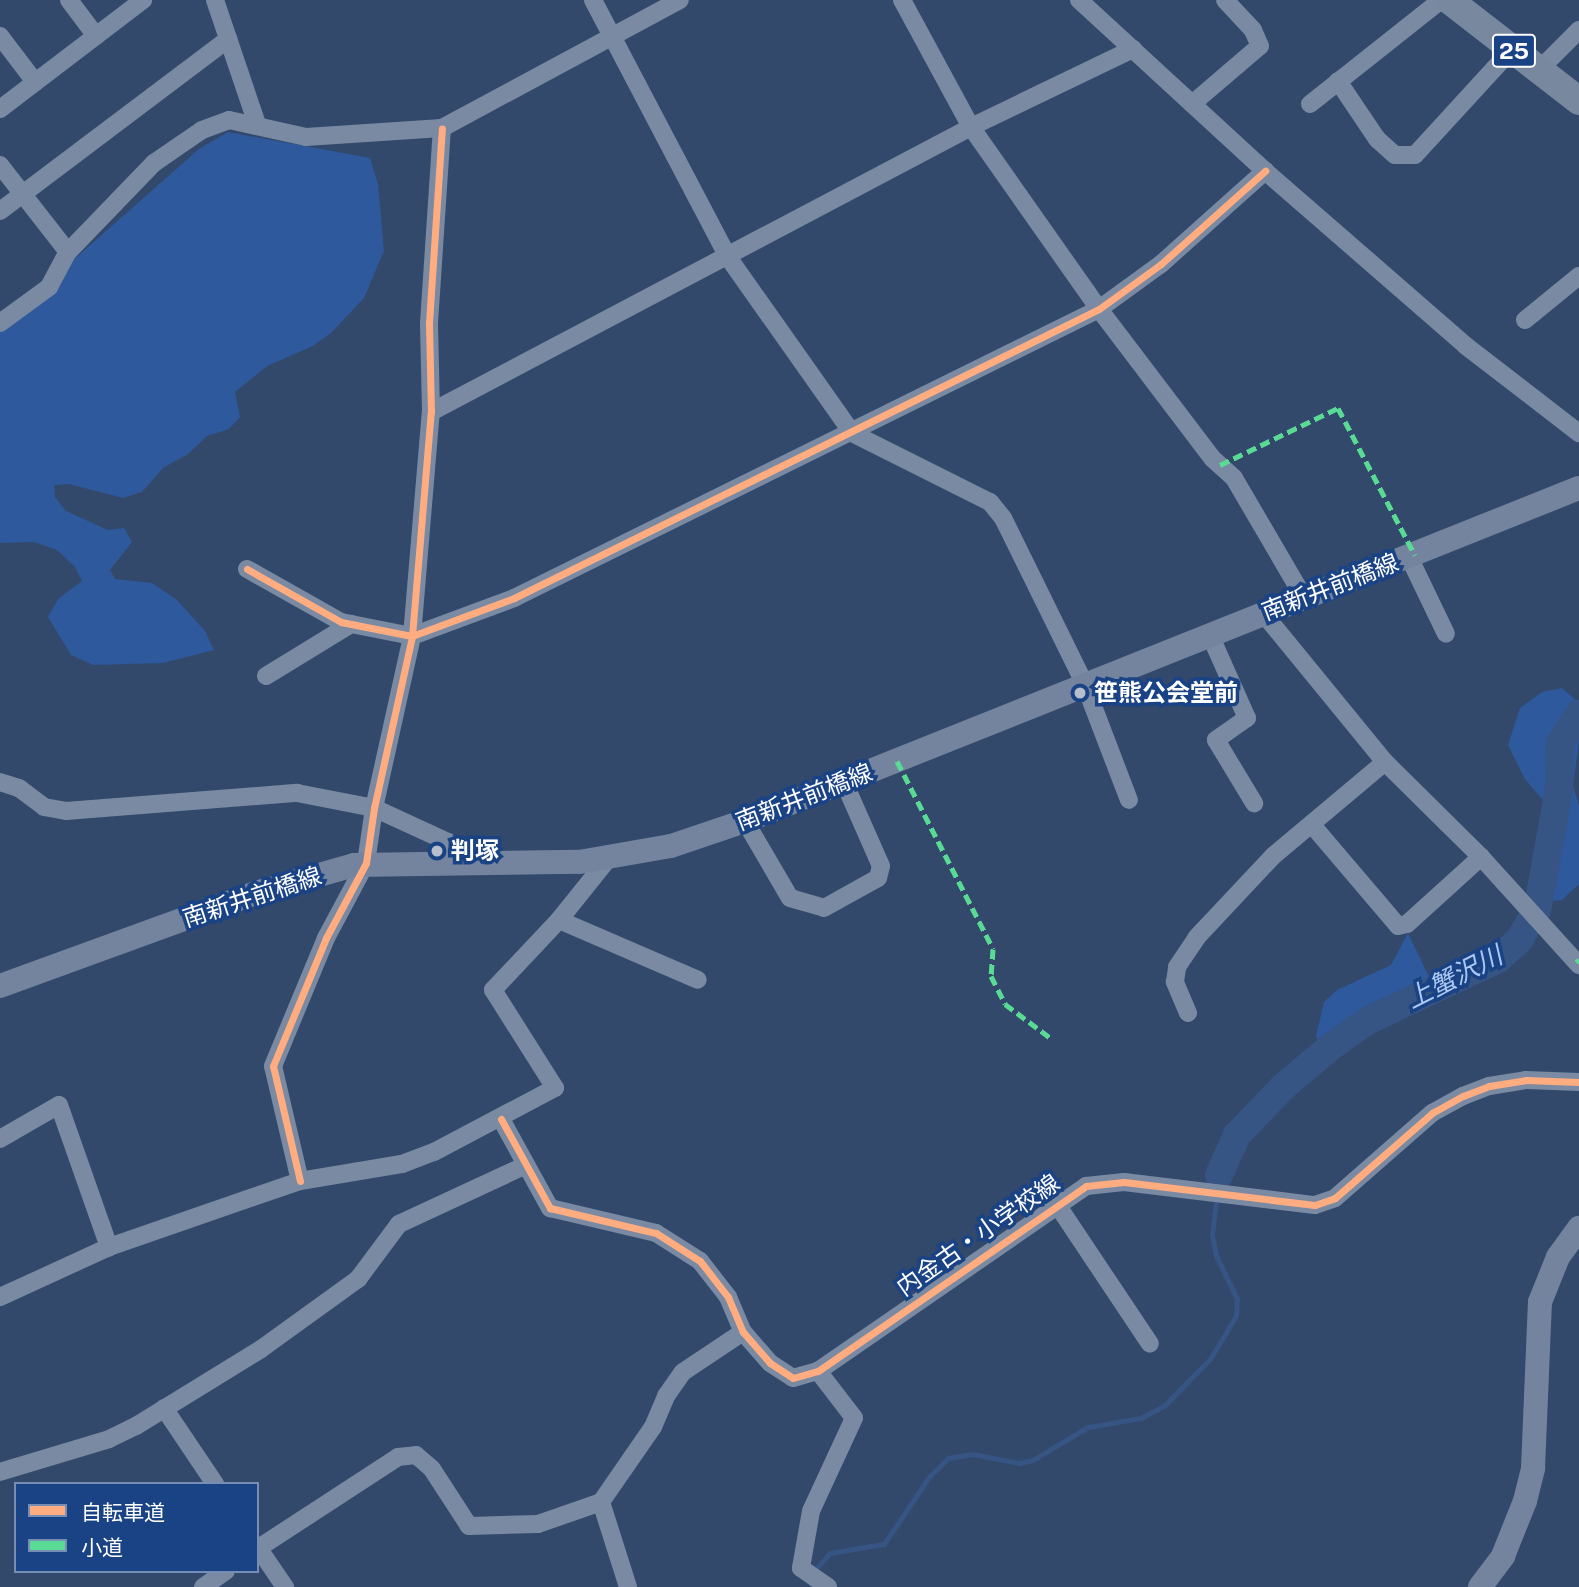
<!DOCTYPE html>
<meta charset="utf-8">
<style>
body{margin:0}
#map{position:relative;width:1579px;height:1587px;overflow:hidden;background:#32496c;font-family:"Public Sans","Noto Sans JP",sans-serif}
div>[style]{position:absolute}
[style*='--x']{left:calc(var(--x)*1px);top:calc(var(--y)*1px);width:calc(var(--w)*1px);rotate:calc(var(--a)*1deg)}
.green>*{inset:0;background:#2e599c}
.stream>*{height:4.5px;margin:-2.25px;padding:0 2.25px;transform-origin:2.25px;border-radius:2.25px;background:#365484}
.river>*{height:28px;margin:-14px;padding:0 14px;transform-origin:14px;border-radius:14px;background:#365484}
.street>*{height:18px;margin:-9px;padding:0 9px;transform-origin:9px;border-radius:9px;background:#798aa2}
.secondary>*{height:24px;margin:-12px;padding:0 12px;transform-origin:12px;border-radius:12px;background:#74849e}
.primary>*{height:28px;margin:-14px;padding:0 14px;transform-origin:14px;border-radius:14px;background:#78889f}
.quiet>*{height:5px;margin-top:-2.5px;transform-origin:0;background:repeating-linear-gradient(90deg,#5adb95 0 10px,transparent 0 15px)}
.cycleway>*{height:7px;margin:-3.5px;padding:0 3.5px;transform-origin:3.5px;border-radius:3.5px;background:#ffac80}
.dots>*{width:19px;height:19px;translate:-50% -50%;box-sizing:border-box;border:4px solid #1a4385;border-radius:50%}
span{translate:-50% -50%;white-space:nowrap;text-align:center;line-height:1.15;-webkit-text-stroke:7px #1a4385;paint-order:stroke}
.shield-label span{padding:2px 5px;background:#1a4385;border:2px solid;border-radius:5px;-webkit-text-stroke-width:0}
.shield-label{font-size:23px;color:#fff;font-weight:700}
.street-label{font-size:24px;color:#fff}
.poi-label{font-size:24px;color:#fff;font-weight:700}
.left{translate:0 -50%;text-align:left}
.water-label{font-size:26px;color:#acc9f3;font-style:italic}
.legend{position:absolute;left:14px;top:1482px;width:245px;height:91px;box-sizing:border-box;background:#1a4385;border:2px solid #768eb6;margin:0;padding:9px 12px;list-style:none;font-size:21px;color:#fff}
.legend li{display:flex;align-items:center;gap:14px;height:35px}
.legend b{width:35px;border:2px solid #768eb6}
</style>
<div id="map">
<div class="green">
<div style="clip-path:polygon(228px 132px,370px 158px,378px 184px,384px 251px,364px 298px,332px 332px,313px 346px,267px 366px,235px 392px,240px 417px,229px 429px,207px 436px,188px 454px,163px 468px,142px 492px,123px 498px,69px 484px,54px 485px,55px 497px,66px 511px,108px 530px,124px 528px,132px 542px,110px 570px,115px 579px,152px 583px,177px 600px,205px 631px,214px 650px,163px 663px,93px 665px,71px 655px,48px 617px,58px 599px,82px 581px,75px 567px,57px 550px,34px 542px,0 543px,0 332px,40px 303px,54px 277px,199px 149px)"></div>
<div style="clip-path:polygon(1562px 688px,1579px 703px,1558px 722px,1550px 754px,1547px 805px,1525px 779px,1508px 745px,1520px 708px,1542px 692px)"></div>
<div style="clip-path:polygon(1576px 732px,1579px 741px,1573px 786px,1579px 806px,1579px 884px,1562px 900px,1550px 901px,1568px 743px)"></div>
<div style="clip-path:polygon(1408px 933px,1432px 983px,1381px 1003px,1319px 1044px,1316px 1036px,1324px 1002px,1337px 990px,1391px 965px)"></div>
</div>
<div class="stream">
<div style="--x:1218;--y:1189;--w:14;--a:-86"></div>
<div style="--x:813;--y:1572;--w:25;--a:-48"></div>
<div style="--x:830;--y:1553;--w:55;--a:-9.5"></div>
<div style="--x:884;--y:1544;--w:81;--a:-56.1"></div>
<div style="--x:929;--y:1477;--w:27;--a:-45"></div>
<div style="--x:948;--y:1458;--w:25;--a:-9"></div>
<div style="--x:973;--y:1454;--w:47;--a:11.1"></div>
<div style="--x:1019;--y:1463;--w:14;--a:-12"></div>
<div style="--x:1033;--y:1460;--w:64;--a:-31"></div>
<div style="--x:1088;--y:1427;--w:54;--a:-9.6"></div>
<div style="--x:1141;--y:1418;--w:27;--a:-28"></div>
<div style="--x:1165;--y:1405;--w:64;--a:-45.6"></div>
<div style="--x:1210;--y:1359;--w:50;--a:-58.8"></div>
<div style="--x:1236;--y:1316;--w:17;--a:-87"></div>
<div style="--x:1237;--y:1299;--w:48;--a:-116"></div>
<div style="--x:1216;--y:1256;--w:21;--a:-101"></div>
<div style="--x:1212;--y:1235;--w:38;--a:-83"></div>
</div>
<div class="river">
<div style="--x:1219;--y:1175;--w:44;--a:-65.8"></div>
<div style="--x:1237;--y:1135;--w:66;--a:-46.2"></div>
<div style="--x:1283;--y:1087;--w:59;--a:-40.2"></div>
<div style="--x:1328;--y:1049;--w:48;--a:-35.7"></div>
<div style="--x:1367;--y:1021;--w:145;--a:-25.3"></div>
<div style="--x:1498;--y:959;--w:28;--a:-42"></div>
<div style="--x:1519;--y:940;--w:35;--a:-59"></div>
<div style="--x:1537;--y:910;--w:26;--a:-79"></div>
<div style="--x:1542;--y:884;--w:97;--a:-79.9"></div>
<div style="--x:1559;--y:789;--w:46;--a:-88.8"></div>
<div style="--x:1560;--y:743;--w:35;--a:-57"></div>
</div>
<div class="street">
<div style="--x:69;--y:0;--w:45;--a:53.1"></div>
<div style="--x:215;--y:0;--w:131;--a:71.3"></div>
<div style="--x:593;--y:0;--w:290;--a:62.3"></div>
<div style="--x:728;--y:257;--w:215;--a:54.8"></div>
<div style="--x:852;--y:433;--w:154;--a:26.6"></div>
<div style="--x:990;--y:502;--w:21;--a:51"></div>
<div style="--x:1003;--y:518;--w:186;--a:63.8"></div>
<div style="--x:1085;--y:685;--w:123;--a:69.1"></div>
<div style="--x:902;--y:0;--w:145;--a:61.5"></div>
<div style="--x:971;--y:127;--w:223;--a:54.9"></div>
<div style="--x:1099;--y:309;--w:188;--a:52.8"></div>
<div style="--x:1213;--y:459;--w:28;--a:42"></div>
<div style="--x:1234;--y:478;--w:139;--a:59.7"></div>
<div style="--x:1079;--y:0;--w:253;--a:42.6"></div>
<div style="--x:1265;--y:171;--w:267;--a:41"></div>
<div style="--x:1466;--y:346;--w:143;--a:37.6"></div>
<div style="--x:0;--y:36;--w:58;--a:52.7"></div>
<div style="--x:1539;--y:70;--w:57;--a:-45"></div>
<div style="--x:1338;--y:81;--w:70;--a:56.1"></div>
<div style="--x:1377;--y:139;--w:24;--a:42"></div>
<div style="--x:1395;--y:155;--w:20;--a:0"></div>
<div style="--x:1415;--y:155;--w:144;--a:-47.5"></div>
<div style="--x:1192;--y:104;--w:89;--a:-40.5"></div>
<div style="--x:1260;--y:46;--w:17;--a:-114"></div>
<div style="--x:1253;--y:30;--w:41;--a:-133"></div>
<div style="--x:1310;--y:104;--w:167;--a:-38.4"></div>
<div style="--x:0;--y:109;--w:180;--a:-37.3"></div>
<div style="--x:0;--y:165;--w:110;--a:52"></div>
<div style="--x:0;--y:211;--w:286;--a:-37"></div>
<div style="--x:1525;--y:320;--w:70;--a:-39.2"></div>
<div style="--x:0;--y:323;--w:61;--a:-36.3"></div>
<div style="--x:49;--y:287;--w:40;--a:-62"></div>
<div style="--x:68;--y:252;--w:124;--a:-46"></div>
<div style="--x:154;--y:163;--w:58;--a:-34.5"></div>
<div style="--x:202;--y:130;--w:29;--a:-20"></div>
<div style="--x:229;--y:120;--w:79;--a:12.4"></div>
<div style="--x:306;--y:137;--w:136;--a:-3.8"></div>
<div style="--x:442;--y:128;--w:270;--a:-28.3"></div>
<div style="--x:431;--y:412;--w:611;--a:-27.82"></div>
<div style="--x:971;--y:127;--w:180;--a:-25.7"></div>
<div style="--x:1409;--y:557;--w:85;--a:64.3"></div>
<div style="--x:247;--y:569;--w:108;--a:29.4"></div>
<div style="--x:341;--y:622;--w:72;--a:11.2"></div>
<div style="--x:412;--y:636;--w:109;--a:-20.4"></div>
<div style="--x:514;--y:598;--w:652;--a:-26.29"></div>
<div style="--x:1099;--y:309;--w:77;--a:-36"></div>
<div style="--x:1161;--y:264;--w:140;--a:-41.8"></div>
<div style="--x:1263;--y:613;--w:193;--a:50.7"></div>
<div style="--x:1385;--y:762;--w:135;--a:44.7"></div>
<div style="--x:1481;--y:857;--w:146;--a:47.8"></div>
<div style="--x:1210;--y:635;--w:91;--a:66"></div>
<div style="--x:1247;--y:718;--w:38;--a:145"></div>
<div style="--x:1216;--y:740;--w:74;--a:58.9"></div>
<div style="--x:266;--y:676;--w:100;--a:-31.5"></div>
<div style="--x:0;--y:782;--w:20;--a:18"></div>
<div style="--x:19;--y:788;--w:31;--a:37"></div>
<div style="--x:44;--y:807;--w:22;--a:10"></div>
<div style="--x:66;--y:811;--w:232;--a:-4.5"></div>
<div style="--x:297;--y:793;--w:78;--a:11"></div>
<div style="--x:374;--y:808;--w:81;--a:24.7"></div>
<div style="--x:448;--y:842;--w:30;--a:42"></div>
<div style="--x:745;--y:821;--w:89;--a:59.7"></div>
<div style="--x:790;--y:898;--w:35;--a:16"></div>
<div style="--x:824;--y:908;--w:62;--a:-29.1"></div>
<div style="--x:878;--y:878;--w:12;--a:-76"></div>
<div style="--x:881;--y:866;--w:92;--a:-113.8"></div>
<div style="--x:1313;--y:826;--w:131;--a:49.6"></div>
<div style="--x:1398;--y:926;--w:9;--a:-13"></div>
<div style="--x:1407;--y:924;--w:100;--a:-42.2"></div>
<div style="--x:559;--y:920;--w:151;--a:23.3"></div>
<div style="--x:1188;--y:1013;--w:34;--a:-113"></div>
<div style="--x:1175;--y:982;--w:15;--a:-82"></div>
<div style="--x:1177;--y:967;--w:36;--a:-56"></div>
<div style="--x:1197;--y:937;--w:111;--a:-46.8"></div>
<div style="--x:1273;--y:856;--w:146;--a:-40"></div>
<div style="--x:501;--y:1119;--w:102;--a:61.2"></div>
<div style="--x:550;--y:1208;--w:109;--a:13.3"></div>
<div style="--x:656;--y:1233;--w:52;--a:32.5"></div>
<div style="--x:700;--y:1261;--w:46;--a:52.1"></div>
<div style="--x:728;--y:1297;--w:38;--a:67"></div>
<div style="--x:743;--y:1332;--w:41;--a:48.9"></div>
<div style="--x:770;--y:1363;--w:27;--a:33"></div>
<div style="--x:793;--y:1378;--w:26;--a:-16"></div>
<div style="--x:818;--y:1371;--w:326;--a:-34.6"></div>
<div style="--x:1086;--y:1186;--w:38;--a:-6"></div>
<div style="--x:1124;--y:1182;--w:192;--a:6.9"></div>
<div style="--x:1315;--y:1205;--w:21;--a:-19"></div>
<div style="--x:1335;--y:1198;--w:129;--a:-41.2"></div>
<div style="--x:1432;--y:1113;--w:35;--a:-29"></div>
<div style="--x:1463;--y:1096;--w:28;--a:-21"></div>
<div style="--x:1489;--y:1086;--w:37;--a:-9"></div>
<div style="--x:1526;--y:1080;--w:53;--a:2.2"></div>
<div style="--x:0;--y:1139;--w:68;--a:-30"></div>
<div style="--x:59;--y:1105;--w:151;--a:70.6"></div>
<div style="--x:300;--y:1181;--w:118;--a:-103.2"></div>
<div style="--x:273;--y:1066;--w:139;--a:-67.5"></div>
<div style="--x:326;--y:938;--w:85;--a:-61.9"></div>
<div style="--x:366;--y:863;--w:56;--a:-81.7"></div>
<div style="--x:374;--y:808;--w:176;--a:-77.5"></div>
<div style="--x:412;--y:636;--w:225;--a:-85.2"></div>
<div style="--x:431;--y:412;--w:89;--a:-91.3"></div>
<div style="--x:429;--y:323;--w:195;--a:-86.2"></div>
<div style="--x:1056;--y:1203;--w:169;--a:56.3"></div>
<div style="--x:0;--y:1297;--w:120;--a:-24.6"></div>
<div style="--x:109;--y:1247;--w:202;--a:-19.1"></div>
<div style="--x:300;--y:1181;--w:103;--a:-9.5"></div>
<div style="--x:402;--y:1164;--w:34;--a:-21"></div>
<div style="--x:434;--y:1152;--w:137;--a:-27.9"></div>
<div style="--x:555;--y:1088;--w:116;--a:-122.3"></div>
<div style="--x:493;--y:990;--w:96;--a:-46.7"></div>
<div style="--x:559;--y:920;--w:78;--a:-51.2"></div>
<div style="--x:818;--y:1371;--w:59;--a:52.5"></div>
<div style="--x:854;--y:1418;--w:102;--a:114.8"></div>
<div style="--x:811;--y:1511;--w:58;--a:100"></div>
<div style="--x:801;--y:1568;--w:33;--a:35"></div>
<div style="--x:164;--y:1408;--w:92;--a:56.1"></div>
<div style="--x:0;--y:1472;--w:114;--a:-16.8"></div>
<div style="--x:109;--y:1439;--w:30;--a:-26"></div>
<div style="--x:136;--y:1426;--w:147;--a:-31.6"></div>
<div style="--x:261;--y:1349;--w:120;--a:-35.8"></div>
<div style="--x:358;--y:1279;--w:69;--a:-53.3"></div>
<div style="--x:399;--y:1224;--w:138;--a:-24.9"></div>
<div style="--x:257;--y:1546;--w:50;--a:55.7"></div>
<div style="--x:257;--y:1549;--w:168;--a:-33.1"></div>
<div style="--x:398;--y:1457;--w:18;--a:-6"></div>
<div style="--x:416;--y:1455;--w:21;--a:41"></div>
<div style="--x:432;--y:1469;--w:68;--a:57"></div>
<div style="--x:469;--y:1526;--w:69;--a:-1.7"></div>
<div style="--x:538;--y:1524;--w:67;--a:-19.2"></div>
<div style="--x:203;--y:1587;--w:28;--a:-35"></div>
<div style="--x:628;--y:1587;--w:89;--a:-107.6"></div>
<div style="--x:601;--y:1502;--w:91;--a:-55.3"></div>
<div style="--x:653;--y:1427;--w:34;--a:-67"></div>
<div style="--x:666;--y:1396;--w:29;--a:-55"></div>
<div style="--x:683;--y:1372;--w:72;--a:-33.7"></div>
</div>
<div class="secondary">
<div style="--x:0;--y:986;--w:272;--a:-20"></div>
<div style="--x:256;--y:893;--w:102;--a:-15.9"></div>
<div style="--x:354;--y:865;--w:225;--a:-0.8"></div>
<div style="--x:579;--y:862;--w:93;--a:-9.9"></div>
<div style="--x:671;--y:846;--w:78;--a:-18.7"></div>
<div style="--x:745;--y:821;--w:898;--a:-21.77"></div>
<div style="--x:1480;--y:1587;--w:39;--a:-53"></div>
<div style="--x:1503;--y:1556;--w:59;--a:-68.2"></div>
<div style="--x:1525;--y:1501;--w:34;--a:-76"></div>
<div style="--x:1533;--y:1468;--w:166;--a:-87.6"></div>
<div style="--x:1540;--y:1302;--w:48;--a:-68.2"></div>
<div style="--x:1558;--y:1257;--w:36;--a:-54"></div>
</div>
<div class="primary">
<div style="--x:1449;--y:0;--w:165;--a:37.8"></div>
</div>
<div class="quiet">
<div style="--x:1220;--y:465;--w:131;--a:-25.8"></div>
<div style="--x:1338;--y:408;--w:166;--a:62.4"></div>
<div style="--x:897;--y:761;--w:211;--a:62.9"></div>
<div style="--x:993;--y:949;--w:27;--a:94"></div>
<div style="--x:991;--y:976;--w:31;--a:63"></div>
<div style="--x:1005;--y:1004;--w:59;--a:36.7"></div>
<div style="--x:1576;--y:962;--w:4;--a:-34"></div>
</div>
<div class="cycleway">
<div style="--x:247;--y:569;--w:108;--a:29.4"></div>
<div style="--x:341;--y:622;--w:72;--a:11.2"></div>
<div style="--x:412;--y:636;--w:109;--a:-20.4"></div>
<div style="--x:514;--y:598;--w:652;--a:-26.29"></div>
<div style="--x:1099;--y:309;--w:77;--a:-36"></div>
<div style="--x:1161;--y:264;--w:140;--a:-41.8"></div>
<div style="--x:501;--y:1119;--w:102;--a:61.2"></div>
<div style="--x:550;--y:1208;--w:109;--a:13.3"></div>
<div style="--x:656;--y:1233;--w:52;--a:32.5"></div>
<div style="--x:700;--y:1261;--w:46;--a:52.1"></div>
<div style="--x:728;--y:1297;--w:38;--a:67"></div>
<div style="--x:743;--y:1332;--w:41;--a:48.9"></div>
<div style="--x:770;--y:1363;--w:27;--a:33"></div>
<div style="--x:793;--y:1378;--w:26;--a:-16"></div>
<div style="--x:818;--y:1371;--w:326;--a:-34.6"></div>
<div style="--x:1086;--y:1186;--w:38;--a:-6"></div>
<div style="--x:1124;--y:1182;--w:192;--a:6.9"></div>
<div style="--x:1315;--y:1205;--w:21;--a:-19"></div>
<div style="--x:1335;--y:1198;--w:129;--a:-41.2"></div>
<div style="--x:1432;--y:1113;--w:35;--a:-29"></div>
<div style="--x:1463;--y:1096;--w:28;--a:-21"></div>
<div style="--x:1489;--y:1086;--w:37;--a:-9"></div>
<div style="--x:1526;--y:1080;--w:53;--a:2.2"></div>
<div style="--x:300;--y:1181;--w:118;--a:-103.2"></div>
<div style="--x:273;--y:1066;--w:139;--a:-67.5"></div>
<div style="--x:326;--y:938;--w:85;--a:-61.9"></div>
<div style="--x:366;--y:863;--w:56;--a:-81.7"></div>
<div style="--x:374;--y:808;--w:176;--a:-77.5"></div>
<div style="--x:412;--y:636;--w:225;--a:-85.2"></div>
<div style="--x:431;--y:412;--w:89;--a:-91.3"></div>
<div style="--x:429;--y:323;--w:195;--a:-86.2"></div>
</div>
<div class="dots">
<div style="left:1080px;top:693px;background:#b7bfcc"></div>
<div style="left:437px;top:851px;background:#b7bfcc"></div>
</div>
<div class="shield-label">
<span style="left:1514px;top:51px">25</span>
</div>
<div class="street-label">
<span style="left:1330px;top:587px;rotate:-21deg">南新井前橋線</span>
<span style="left:804px;top:797px;rotate:-21deg">南新井前橋線</span>
<span style="left:252px;top:897px;rotate:-18deg">南新井前橋線</span>
<span style="left:978px;top:1235px;rotate:-35deg">内金古・小学校線</span>
</div>
<div class="poi-label">
<span class="left" style="left:1094px;top:693px">笹熊公会堂前</span>
<span class="left" style="left:451px;top:851px">判塚</span>
</div>
<div class="water-label">
<span style="left:1454px;top:977px;rotate:-27deg">上蟹沢川</span>
</div>
<ul class="legend">
<li><b style="height:9px;background:#ffac80"></b>自転車道</li>
<li><b style="height:9px;background:#5adb95"></b>小道</li>
</ul>
</div>
